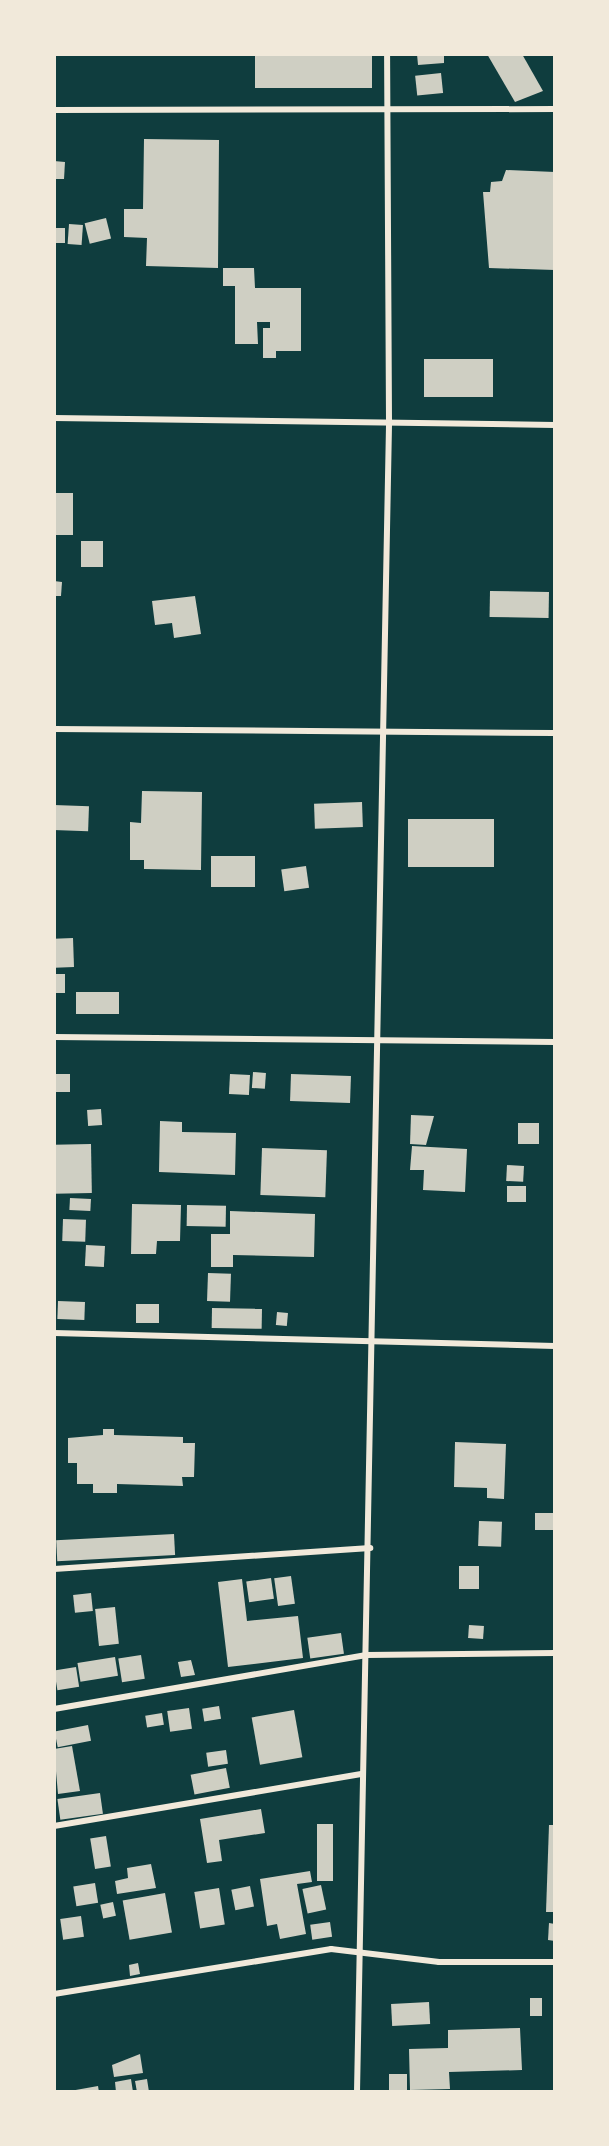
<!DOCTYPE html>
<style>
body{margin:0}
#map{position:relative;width:609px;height:2146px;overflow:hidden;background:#0f3d3e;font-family:"Playfair Display",serif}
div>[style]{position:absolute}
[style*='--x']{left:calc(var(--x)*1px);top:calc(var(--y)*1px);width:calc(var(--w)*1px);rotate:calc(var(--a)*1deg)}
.building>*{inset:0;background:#cfcfc3;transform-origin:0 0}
.minor>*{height:6px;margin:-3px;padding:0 3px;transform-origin:3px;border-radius:3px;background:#f1e9da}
span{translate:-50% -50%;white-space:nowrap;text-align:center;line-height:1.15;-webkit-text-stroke:6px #f1e9da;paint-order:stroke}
.frame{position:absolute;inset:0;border:56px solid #f1e9da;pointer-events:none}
</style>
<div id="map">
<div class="building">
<div style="left:255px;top:54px;width:117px;height:34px"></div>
<div style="clip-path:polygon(417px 54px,444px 54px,444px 63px,418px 65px)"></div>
<div style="clip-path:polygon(487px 54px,522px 54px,543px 91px,515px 102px)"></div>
<div style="left:441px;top:73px;width:20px;height:26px;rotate:84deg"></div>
<div style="clip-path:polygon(144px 139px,219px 140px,218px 268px,146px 266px,147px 238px,124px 237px,124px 209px,143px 209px)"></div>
<div style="clip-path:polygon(54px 161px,65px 162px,64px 179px,54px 179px)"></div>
<div style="clip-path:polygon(506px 170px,555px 172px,555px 270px,489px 268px,483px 192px,490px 192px,491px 182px,502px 181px)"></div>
<div style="left:106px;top:218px;width:21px;height:22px;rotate:76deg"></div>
<div style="left:69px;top:224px;width:14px;height:20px;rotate:4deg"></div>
<div style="left:54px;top:228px;width:11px;height:15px"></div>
<div style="clip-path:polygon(223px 268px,254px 268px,255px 288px,301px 288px,301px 351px,276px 351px,276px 358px,263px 358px,263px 328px,270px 328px,270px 322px,257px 322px,258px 344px,235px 344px,235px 286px,223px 286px)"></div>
<div style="left:424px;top:359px;width:69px;height:38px"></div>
<div style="left:54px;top:493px;width:19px;height:42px"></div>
<div style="left:81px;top:541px;width:22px;height:26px"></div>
<div style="clip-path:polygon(54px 581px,62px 582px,61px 596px,54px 596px)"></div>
<div style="left:490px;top:591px;width:59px;height:26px;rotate:1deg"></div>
<div style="clip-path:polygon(195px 596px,201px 634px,174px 638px,172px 623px,155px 625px,152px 601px)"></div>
<div style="clip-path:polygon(142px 791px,202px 792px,201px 870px,144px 869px,144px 860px,130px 860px,130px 822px,141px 823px)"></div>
<div style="left:362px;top:802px;width:25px;height:48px;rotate:88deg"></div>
<div style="left:54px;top:805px;width:35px;height:25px;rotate:2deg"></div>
<div style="left:408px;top:819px;width:86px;height:48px"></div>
<div style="left:255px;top:856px;width:31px;height:44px;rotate:90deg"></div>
<div style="left:306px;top:866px;width:22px;height:25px;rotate:82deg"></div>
<div style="left:73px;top:938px;width:29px;height:19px;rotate:88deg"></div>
<div style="left:54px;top:974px;width:11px;height:19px"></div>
<div style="left:119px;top:992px;width:22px;height:43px;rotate:90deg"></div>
<div style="left:253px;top:1072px;width:13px;height:16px;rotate:4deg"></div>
<div style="left:54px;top:1074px;width:16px;height:18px"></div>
<div style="left:230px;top:1074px;width:20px;height:20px;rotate:3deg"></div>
<div style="left:291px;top:1074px;width:60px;height:27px;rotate:2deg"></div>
<div style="left:101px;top:1109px;width:16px;height:14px;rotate:86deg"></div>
<div style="clip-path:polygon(411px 1115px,434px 1116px,426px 1145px,410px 1144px)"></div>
<div style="clip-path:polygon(160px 1121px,182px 1122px,182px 1132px,236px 1133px,235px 1175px,159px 1172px)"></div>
<div style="left:518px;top:1123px;width:21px;height:21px"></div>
<div style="left:91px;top:1144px;width:49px;height:37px;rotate:89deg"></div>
<div style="clip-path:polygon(412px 1146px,467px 1149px,465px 1192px,423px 1190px,424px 1170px,410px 1170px)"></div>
<div style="left:262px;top:1148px;width:65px;height:47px;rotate:2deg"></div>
<div style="left:507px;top:1165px;width:17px;height:16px;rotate:3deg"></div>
<div style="left:507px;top:1186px;width:19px;height:16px"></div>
<div style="left:70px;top:1198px;width:21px;height:12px;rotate:3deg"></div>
<div style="clip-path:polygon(132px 1204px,181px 1205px,180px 1241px,157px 1241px,156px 1254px,131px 1254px)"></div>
<div style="left:187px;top:1205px;width:39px;height:21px;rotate:1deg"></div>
<div style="clip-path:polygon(230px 1211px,315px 1214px,314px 1257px,233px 1255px,233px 1267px,211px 1267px,211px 1234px,230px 1234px)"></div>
<div style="left:63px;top:1219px;width:23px;height:22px;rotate:2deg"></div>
<div style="left:86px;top:1245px;width:19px;height:21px;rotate:3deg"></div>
<div style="left:208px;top:1273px;width:23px;height:28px;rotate:2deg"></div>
<div style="left:58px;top:1301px;width:27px;height:18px;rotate:2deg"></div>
<div style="left:136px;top:1304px;width:23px;height:19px"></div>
<div style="left:212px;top:1308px;width:50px;height:20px;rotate:1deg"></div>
<div style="left:277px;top:1312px;width:11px;height:13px;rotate:5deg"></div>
<div style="clip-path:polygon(103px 1429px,114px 1429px,114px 1435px,183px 1437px,183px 1443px,195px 1443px,194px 1477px,182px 1477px,183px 1486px,117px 1484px,117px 1493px,93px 1493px,93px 1484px,77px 1484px,77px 1463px,68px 1463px,68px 1438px,103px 1435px)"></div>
<div style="clip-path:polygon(455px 1442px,506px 1444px,504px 1499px,487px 1498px,487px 1488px,454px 1487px)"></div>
<div style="left:535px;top:1513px;width:19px;height:17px"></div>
<div style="left:479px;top:1521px;width:23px;height:25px;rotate:2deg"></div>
<div style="left:174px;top:1534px;width:21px;height:118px;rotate:87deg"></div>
<div style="left:459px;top:1566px;width:20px;height:23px"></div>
<div style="left:291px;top:1576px;width:28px;height:17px;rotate:82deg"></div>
<div style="left:271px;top:1578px;width:21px;height:25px;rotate:82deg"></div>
<div style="clip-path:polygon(242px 1579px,247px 1621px,298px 1616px,303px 1658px,228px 1667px,218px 1582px)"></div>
<div style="left:91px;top:1593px;width:18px;height:18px;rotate:84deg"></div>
<div style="left:115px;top:1607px;width:37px;height:20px;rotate:84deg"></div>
<div style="left:469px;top:1625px;width:15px;height:13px;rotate:4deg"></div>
<div style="left:341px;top:1633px;width:21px;height:34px;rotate:82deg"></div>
<div style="left:141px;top:1655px;width:24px;height:23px;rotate:81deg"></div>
<div style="left:115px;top:1657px;width:19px;height:38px;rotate:81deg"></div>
<div style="clip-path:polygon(191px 1660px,195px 1675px,181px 1677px,178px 1662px)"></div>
<div style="left:76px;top:1667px;width:20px;height:22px;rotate:81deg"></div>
<div style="left:219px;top:1706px;width:13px;height:17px;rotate:81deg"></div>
<div style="left:189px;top:1708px;width:21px;height:22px;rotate:82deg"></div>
<div style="left:294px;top:1710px;width:48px;height:43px;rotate:80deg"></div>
<div style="left:162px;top:1713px;width:12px;height:17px;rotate:81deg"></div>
<div style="left:88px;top:1725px;width:16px;height:34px;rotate:79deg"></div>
<div style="clip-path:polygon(72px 1746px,80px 1791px,58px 1794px,54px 1749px)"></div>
<div style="left:226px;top:1750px;width:14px;height:20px;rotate:82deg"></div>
<div style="left:226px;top:1768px;width:20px;height:36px;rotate:79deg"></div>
<div style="left:100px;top:1793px;width:21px;height:43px;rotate:82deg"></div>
<div style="clip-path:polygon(261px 1809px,265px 1833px,219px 1840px,222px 1861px,207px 1863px,200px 1819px)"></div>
<div style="left:333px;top:1824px;width:57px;height:16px;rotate:90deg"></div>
<div style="clip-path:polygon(549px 1825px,555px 1825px,555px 1912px,546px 1912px)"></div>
<div style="left:106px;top:1836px;width:31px;height:16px;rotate:81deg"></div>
<div style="clip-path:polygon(151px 1864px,156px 1888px,117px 1894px,115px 1881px,128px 1878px,127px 1868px)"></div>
<div style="clip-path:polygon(310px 1871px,312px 1882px,297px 1884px,306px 1934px,280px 1939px,277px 1924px,267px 1926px,260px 1879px)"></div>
<div style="left:95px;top:1883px;width:20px;height:22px;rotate:81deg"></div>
<div style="left:321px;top:1885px;width:25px;height:19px;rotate:78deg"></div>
<div style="left:250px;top:1886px;width:21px;height:19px;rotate:79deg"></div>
<div style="left:219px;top:1888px;width:37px;height:25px;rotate:81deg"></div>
<div style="left:165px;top:1893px;width:40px;height:43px;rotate:80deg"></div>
<div style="left:113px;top:1902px;width:14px;height:13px;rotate:78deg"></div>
<div style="left:81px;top:1916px;width:21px;height:21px;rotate:82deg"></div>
<div style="left:330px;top:1922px;width:15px;height:20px;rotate:82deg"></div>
<div style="clip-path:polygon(549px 1923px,555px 1924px,555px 1941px,548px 1940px)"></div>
<div style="clip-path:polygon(138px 1963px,140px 1974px,130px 1976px,129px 1965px)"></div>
<div style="left:530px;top:1998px;width:12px;height:18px"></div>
<div style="left:429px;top:2002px;width:22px;height:38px;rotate:87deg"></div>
<div style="clip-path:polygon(520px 2028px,522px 2070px,449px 2072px,450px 2089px,410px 2090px,409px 2049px,448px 2048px,448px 2030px)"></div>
<div style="clip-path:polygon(140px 2054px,143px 2073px,114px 2077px,112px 2065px)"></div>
<div style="left:407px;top:2074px;width:18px;height:18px;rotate:90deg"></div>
<div style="clip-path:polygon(131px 2079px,133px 2092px,116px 2092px,115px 2082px)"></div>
<div style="clip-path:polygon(147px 2079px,149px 2092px,137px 2092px,135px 2081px)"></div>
<div style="clip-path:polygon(98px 2086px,99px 2092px,70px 2092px,70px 2091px)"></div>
</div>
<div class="minor">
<div style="--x:54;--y:110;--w:501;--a:-0.11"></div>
<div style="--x:54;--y:418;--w:501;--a:0.8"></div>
<div style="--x:54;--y:729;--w:501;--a:0.46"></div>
<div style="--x:54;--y:1037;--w:501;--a:0.57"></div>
<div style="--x:54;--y:1333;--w:501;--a:1.49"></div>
<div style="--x:54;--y:1569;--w:317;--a:-3.8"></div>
<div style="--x:54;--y:1709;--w:317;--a:-9.8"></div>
<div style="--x:366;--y:1655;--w:189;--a:-0.6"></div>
<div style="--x:54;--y:1826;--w:313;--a:-9.6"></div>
<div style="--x:54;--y:1994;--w:281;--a:-9.2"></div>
<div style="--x:331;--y:1949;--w:109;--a:6.9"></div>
<div style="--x:439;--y:1962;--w:116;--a:0"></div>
<div style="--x:357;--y:2092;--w:1672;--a:-88.9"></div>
<div style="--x:389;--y:420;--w:366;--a:-90.3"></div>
</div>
<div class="frame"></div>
</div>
